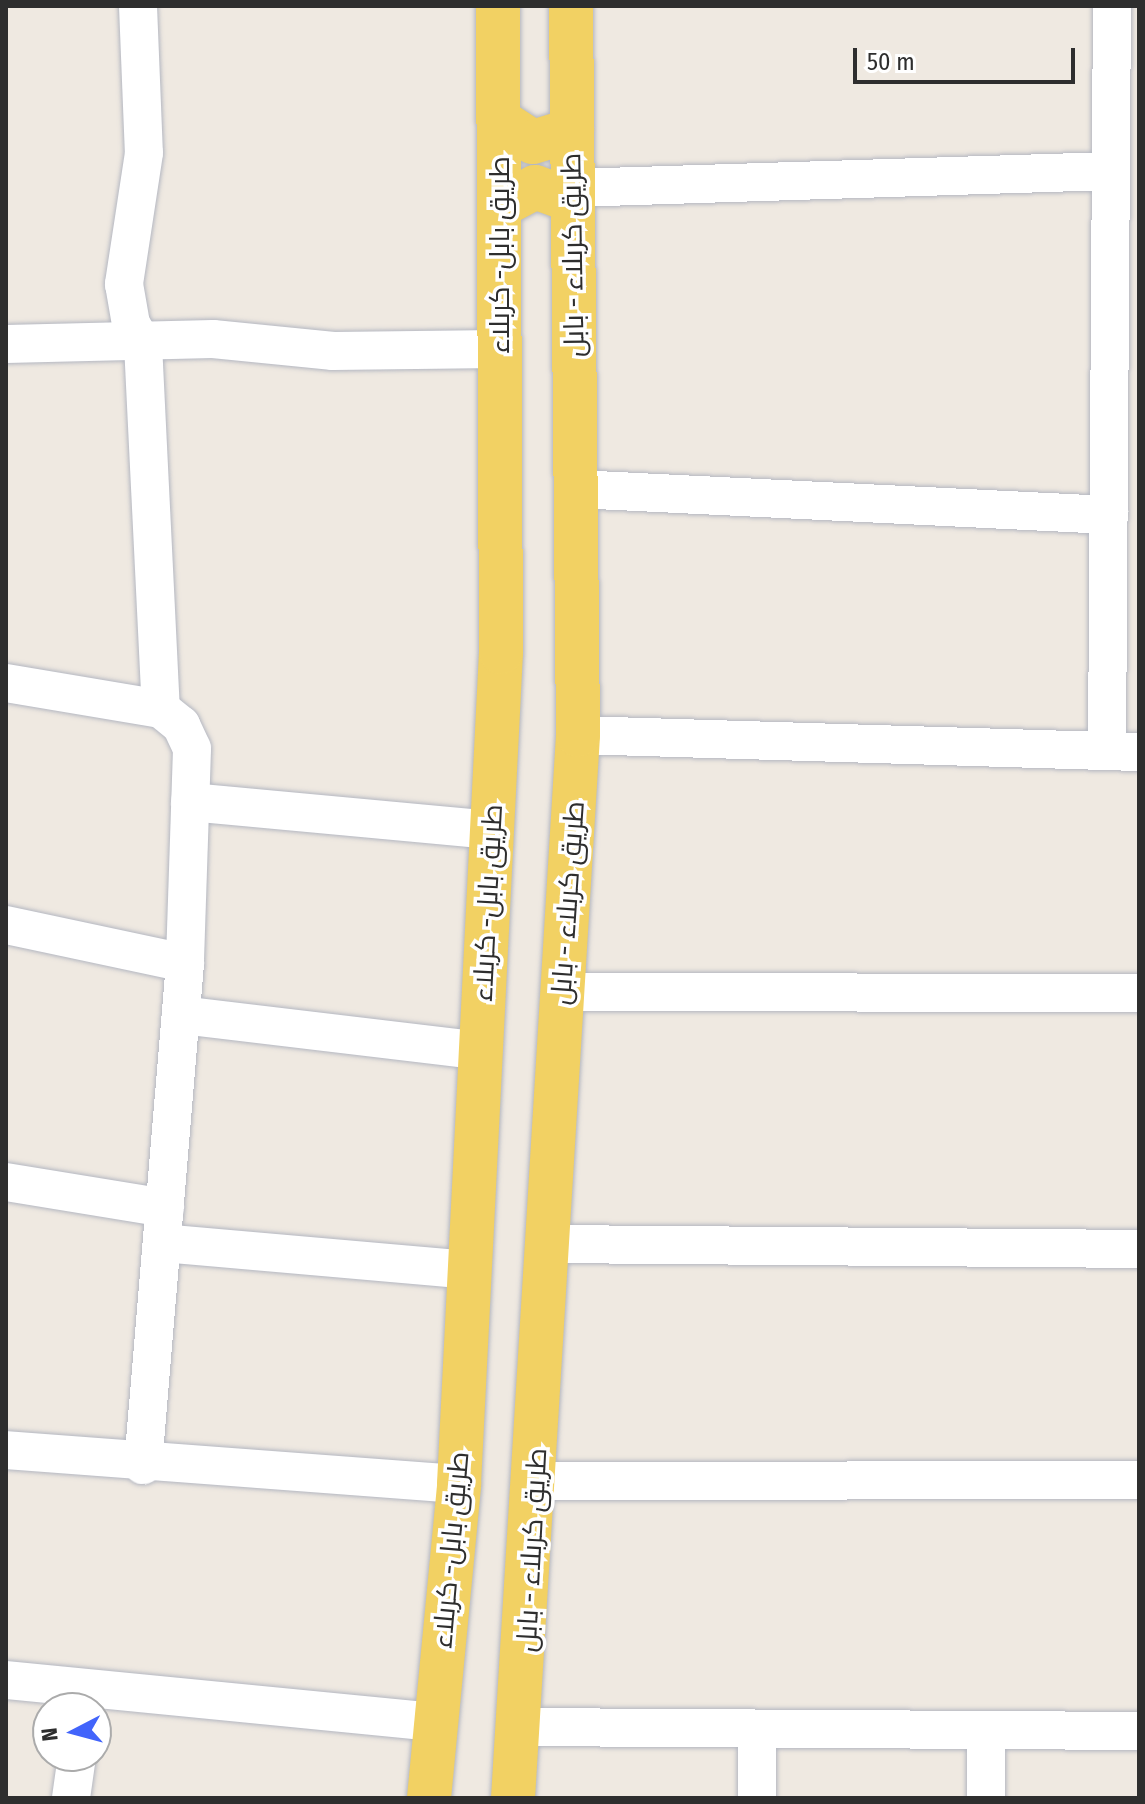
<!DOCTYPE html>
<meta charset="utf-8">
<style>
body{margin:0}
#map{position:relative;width:1145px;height:1804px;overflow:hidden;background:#efe9e1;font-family:"Fira Sans Condensed",Cairo,sans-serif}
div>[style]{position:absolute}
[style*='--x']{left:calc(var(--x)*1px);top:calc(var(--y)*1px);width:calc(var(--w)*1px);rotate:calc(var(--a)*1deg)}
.roads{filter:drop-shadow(0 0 2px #b4b7c1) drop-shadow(0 0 2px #b4b7c1)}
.minor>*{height:38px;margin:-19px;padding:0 19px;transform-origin:19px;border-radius:19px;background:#fff}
.major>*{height:44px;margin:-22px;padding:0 22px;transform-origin:22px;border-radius:22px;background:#f2d163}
span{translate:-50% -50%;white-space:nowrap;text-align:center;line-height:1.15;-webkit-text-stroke:7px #fff;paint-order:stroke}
.street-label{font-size:28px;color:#2e2e2e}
.frame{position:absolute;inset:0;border:8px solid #2e2e2e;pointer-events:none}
.north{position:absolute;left:32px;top:1692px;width:80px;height:80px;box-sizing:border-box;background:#fff;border:2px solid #ababab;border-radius:50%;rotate:264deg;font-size:22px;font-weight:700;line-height:32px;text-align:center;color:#2e2e2e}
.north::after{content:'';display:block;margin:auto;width:28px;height:36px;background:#4264fb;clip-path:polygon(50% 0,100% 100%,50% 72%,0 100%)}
.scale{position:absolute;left:853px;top:48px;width:222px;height:36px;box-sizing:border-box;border:4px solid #2e2e2e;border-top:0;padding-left:10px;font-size:24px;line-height:28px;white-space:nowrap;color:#2e2e2e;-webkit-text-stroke:6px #fff;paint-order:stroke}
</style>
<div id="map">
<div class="roads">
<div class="minor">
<div style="--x:138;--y:6;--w:147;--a:87.7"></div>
<div style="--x:144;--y:153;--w:133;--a:98.7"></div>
<div style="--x:124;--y:284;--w:41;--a:80.1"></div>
<div style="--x:131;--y:324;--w:23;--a:59"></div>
<div style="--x:143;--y:344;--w:365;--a:87.2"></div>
<div style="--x:573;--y:188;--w:538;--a:-1.81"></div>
<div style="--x:6;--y:344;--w:207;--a:-1.4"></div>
<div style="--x:213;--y:339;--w:121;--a:5.7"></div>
<div style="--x:333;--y:351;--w:167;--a:-0.7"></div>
<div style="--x:576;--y:489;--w:534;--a:2.79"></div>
<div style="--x:6;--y:683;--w:157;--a:9.5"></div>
<div style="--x:161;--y:709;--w:26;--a:39"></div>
<div style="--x:181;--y:725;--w:26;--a:65"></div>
<div style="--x:192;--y:749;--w:214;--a:91.9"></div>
<div style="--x:185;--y:963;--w:504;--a:94.78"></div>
<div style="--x:578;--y:735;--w:561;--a:1.74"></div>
<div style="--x:1107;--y:751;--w:745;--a:-89.62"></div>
<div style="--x:190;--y:802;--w:303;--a:5.3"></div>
<div style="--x:6;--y:925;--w:183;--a:12"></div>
<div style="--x:562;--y:992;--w:577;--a:0.1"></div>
<div style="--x:181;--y:1015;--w:302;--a:6.8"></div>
<div style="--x:6;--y:1182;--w:161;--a:9.3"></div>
<div style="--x:162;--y:1243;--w:309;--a:5"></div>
<div style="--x:548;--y:1244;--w:591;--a:0.48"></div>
<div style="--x:6;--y:1450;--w:454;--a:4.3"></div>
<div style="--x:535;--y:1481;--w:604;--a:-0.09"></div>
<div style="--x:6;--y:1680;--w:432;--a:5.6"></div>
<div style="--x:522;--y:1727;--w:617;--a:0.37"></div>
<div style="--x:986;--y:1730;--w:68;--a:90"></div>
<div style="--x:71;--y:1798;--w:42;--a:-81.9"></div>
<div style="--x:757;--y:1798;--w:69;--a:-90"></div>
</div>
<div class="major">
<div style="--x:499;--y:120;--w:40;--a:32.9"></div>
<div style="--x:533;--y:142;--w:41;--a:-17.1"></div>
<div style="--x:500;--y:206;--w:40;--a:-28"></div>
<div style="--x:535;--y:187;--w:40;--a:20.2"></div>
<div style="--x:429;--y:1798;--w:315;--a:-84.5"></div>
<div style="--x:459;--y:1484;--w:833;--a:-87.11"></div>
<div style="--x:501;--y:652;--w:646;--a:-90.27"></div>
<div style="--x:513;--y:1798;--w:1065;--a:-86.5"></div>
<div style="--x:578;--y:735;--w:729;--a:-90.55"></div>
</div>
</div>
<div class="street-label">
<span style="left:500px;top:255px;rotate:-90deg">طريق بابل- كربلاء</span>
<span style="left:573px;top:255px;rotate:-91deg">طريق كربلاء - بابل</span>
<span style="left:488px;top:903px;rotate:-87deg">طريق بابل- كربلاء</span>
<span style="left:568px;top:903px;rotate:-86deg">طريق كربلاء - بابل</span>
<span style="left:451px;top:1550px;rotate:-85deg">طريق بابل- كربلاء</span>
<span style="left:532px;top:1550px;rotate:-87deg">طريق كربلاء - بابل</span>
</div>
<div class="frame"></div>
<div class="north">N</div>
<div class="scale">50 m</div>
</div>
